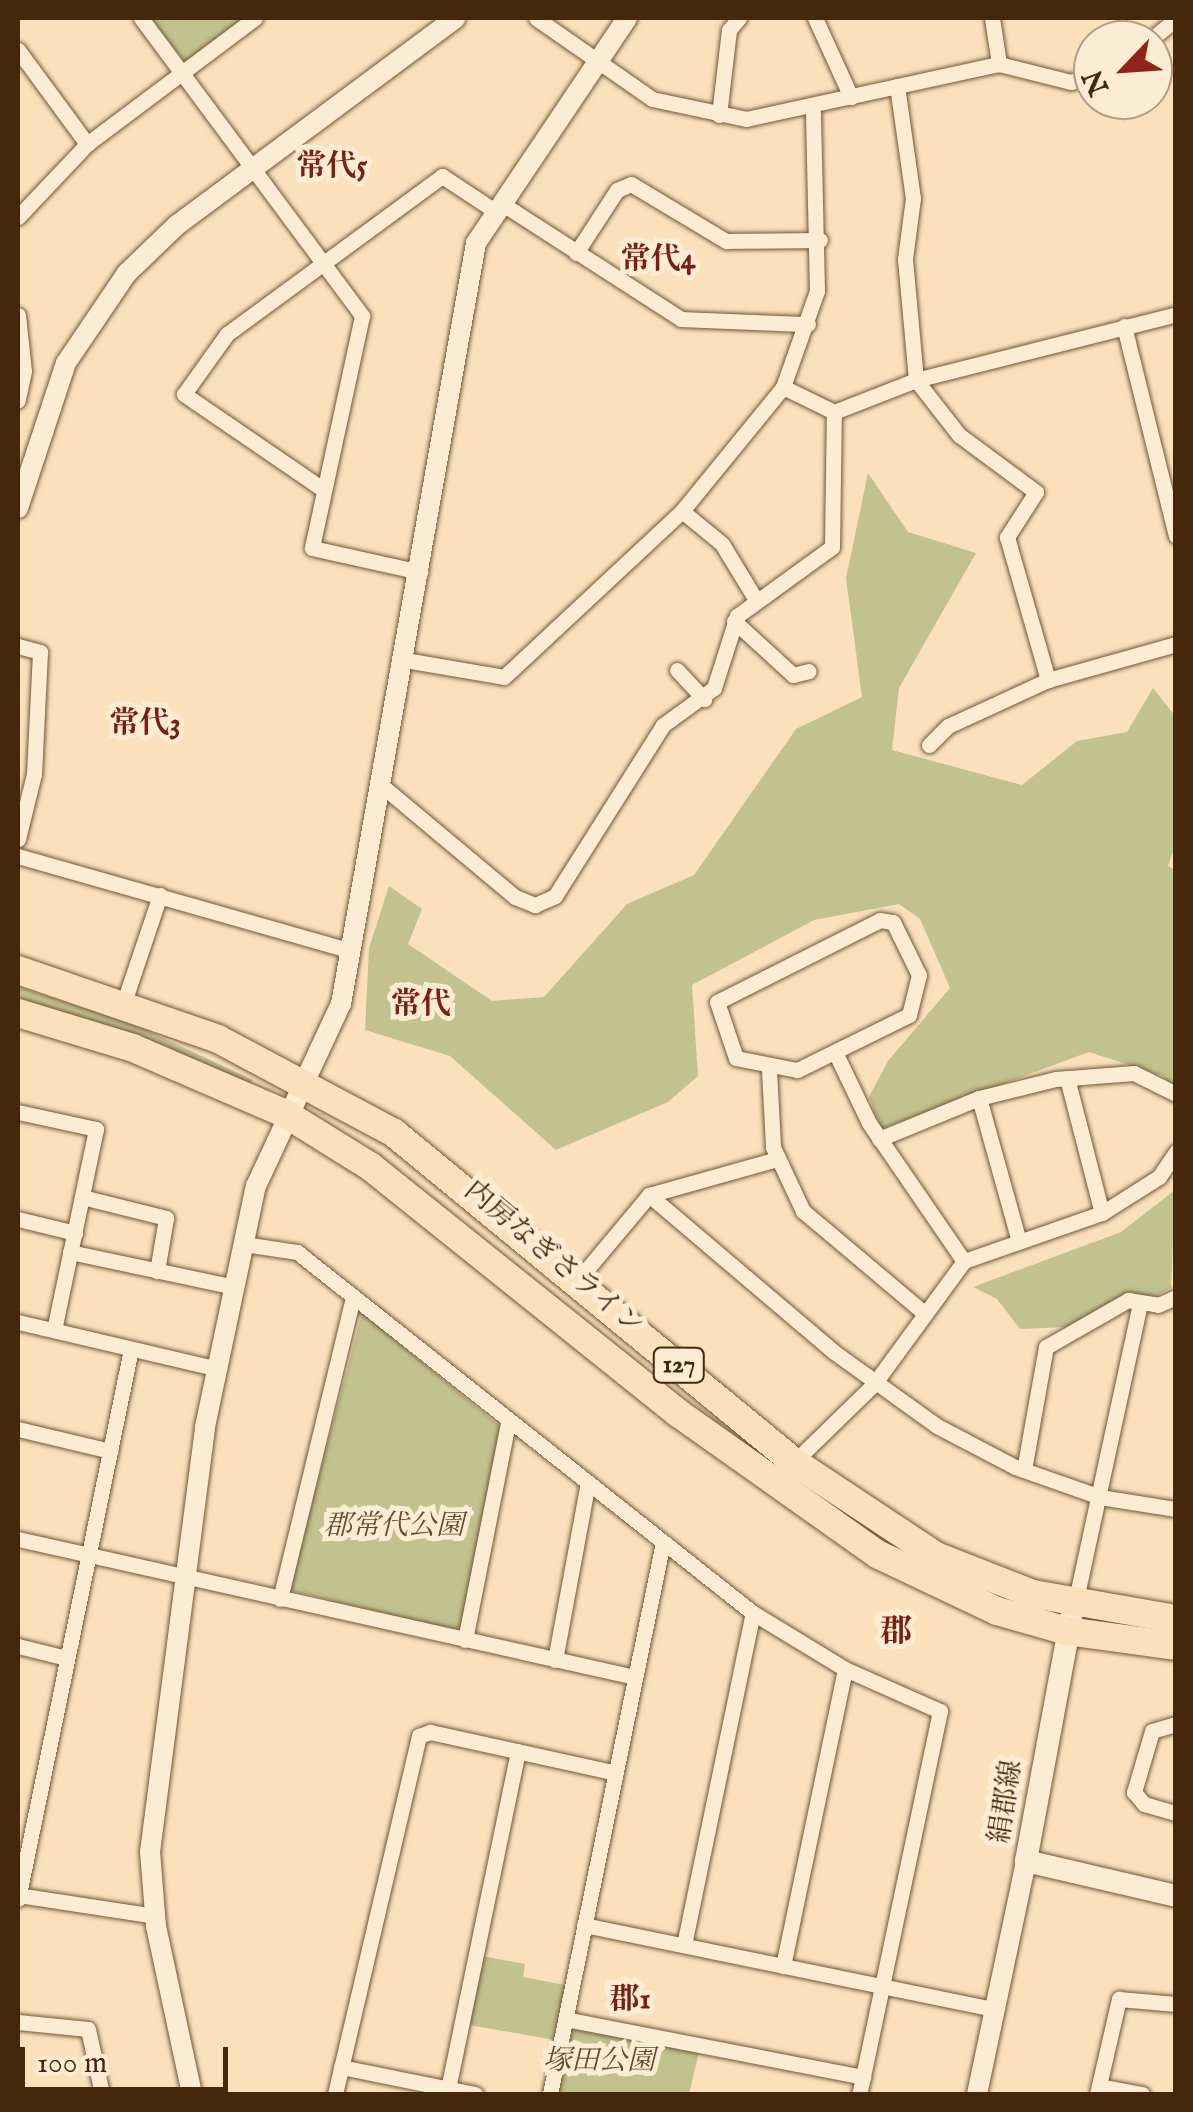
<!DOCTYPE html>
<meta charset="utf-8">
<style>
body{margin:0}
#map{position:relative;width:1193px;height:2112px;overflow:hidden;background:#fae1bc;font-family:"IM FELL English","Noto Serif JP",serif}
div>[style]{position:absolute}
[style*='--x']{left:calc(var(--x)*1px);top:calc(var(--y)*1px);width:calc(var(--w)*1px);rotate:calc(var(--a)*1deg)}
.green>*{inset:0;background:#c2c28e}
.roads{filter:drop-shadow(0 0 2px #725638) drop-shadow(0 0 2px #725638)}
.minor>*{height:15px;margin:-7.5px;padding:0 7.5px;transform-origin:7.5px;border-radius:7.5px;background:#fcecd3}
.tertiary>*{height:20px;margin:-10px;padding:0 10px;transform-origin:10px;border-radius:10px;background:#fcecd3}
.secondary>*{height:22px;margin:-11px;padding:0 11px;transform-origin:11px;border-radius:11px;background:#fcecd3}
.trunk>*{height:28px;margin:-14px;padding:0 14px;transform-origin:14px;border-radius:14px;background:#fae1bc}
span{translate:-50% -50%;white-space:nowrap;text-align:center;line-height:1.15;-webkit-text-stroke:10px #fcecd3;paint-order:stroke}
.shield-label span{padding:2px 8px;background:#fcecd3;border:2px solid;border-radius:8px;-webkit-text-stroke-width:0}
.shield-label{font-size:25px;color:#45270c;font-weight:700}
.street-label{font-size:28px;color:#45270c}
.park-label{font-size:28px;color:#644e2c;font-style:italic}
.neighbourhood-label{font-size:30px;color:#7a1f14;font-weight:700}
.quarter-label{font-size:32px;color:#7a1f14;font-weight:700}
.frame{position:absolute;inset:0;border:20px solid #45270c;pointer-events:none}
.north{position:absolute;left:1073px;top:20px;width:100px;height:100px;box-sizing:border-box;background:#fcecd3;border:2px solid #b39d83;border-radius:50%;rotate:245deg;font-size:28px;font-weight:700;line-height:40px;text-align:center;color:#45270c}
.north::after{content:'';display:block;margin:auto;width:35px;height:45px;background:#8f2418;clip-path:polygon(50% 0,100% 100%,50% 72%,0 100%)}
.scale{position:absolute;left:20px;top:2047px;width:208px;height:45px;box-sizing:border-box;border:5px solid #45270c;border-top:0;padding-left:12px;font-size:30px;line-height:35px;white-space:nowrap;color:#45270c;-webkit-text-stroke:8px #fcecd3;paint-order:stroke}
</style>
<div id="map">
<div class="green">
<div style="clip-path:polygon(147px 18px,247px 18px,187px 63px)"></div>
<div style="clip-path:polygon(868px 473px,908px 532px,976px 553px,899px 688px,892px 750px,1022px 785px,1077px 741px,1127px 732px,1153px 688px,1175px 716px,1176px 843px,1168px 866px,1176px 871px,1175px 1089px,1163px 1076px,1089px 1052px,881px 1129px,869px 1097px,888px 1061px,950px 988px,920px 919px,899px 904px,814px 920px,692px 985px,698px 1076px,668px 1102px,556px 1150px,450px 1056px,365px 1030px,369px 948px,389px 886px,422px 909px,408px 944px,492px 1001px,544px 997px,627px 904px,694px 875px,796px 729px,862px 697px,846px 578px)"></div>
<div style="clip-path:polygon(18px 987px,131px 1023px,253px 1080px,248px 1087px,77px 1020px,18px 997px)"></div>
<div style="clip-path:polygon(1175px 1190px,1171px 1288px,1091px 1326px,1020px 1329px,997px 1299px,973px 1287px,1121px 1232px)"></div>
<div style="clip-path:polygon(362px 1313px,501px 1427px,463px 1626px,454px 1630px,289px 1590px)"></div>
<div style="clip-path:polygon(482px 1956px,525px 1964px,523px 1977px,565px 1985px,555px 2040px,469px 2025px)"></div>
<div style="clip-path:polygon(574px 2025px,700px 2048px,689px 2094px,556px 2094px)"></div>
</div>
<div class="roads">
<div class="minor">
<div style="--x:141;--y:18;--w:371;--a:53.4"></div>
<div style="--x:362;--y:316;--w:237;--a:102.2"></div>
<div style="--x:312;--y:548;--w:111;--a:12.5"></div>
<div style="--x:536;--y:18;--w:141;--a:34.9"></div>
<div style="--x:652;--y:99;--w:96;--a:12"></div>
<div style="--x:746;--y:119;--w:259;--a:-12.3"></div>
<div style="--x:999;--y:64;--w:74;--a:14"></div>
<div style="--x:1071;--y:82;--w:23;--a:-18"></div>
<div style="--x:815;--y:18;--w:87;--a:65.5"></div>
<div style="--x:992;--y:18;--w:47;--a:81.3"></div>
<div style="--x:1150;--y:40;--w:33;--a:-39"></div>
<div style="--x:18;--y:50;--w:117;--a:53.7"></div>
<div style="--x:897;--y:86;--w:113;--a:81.9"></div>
<div style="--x:913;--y:198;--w:62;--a:97.5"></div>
<div style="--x:905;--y:259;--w:121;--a:84.8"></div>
<div style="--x:916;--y:380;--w:70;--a:52"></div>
<div style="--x:959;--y:435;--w:96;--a:36.5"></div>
<div style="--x:1036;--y:492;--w:54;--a:122.8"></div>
<div style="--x:1007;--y:537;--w:149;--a:74"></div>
<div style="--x:719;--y:115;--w:86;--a:-83.3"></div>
<div style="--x:729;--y:30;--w:16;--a:-50"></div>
<div style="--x:501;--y:203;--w:214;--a:32.8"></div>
<div style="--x:681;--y:319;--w:127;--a:2.3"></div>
<div style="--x:18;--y:217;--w:100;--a:-46.6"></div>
<div style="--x:87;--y:144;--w:210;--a:-36.9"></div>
<div style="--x:576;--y:253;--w:75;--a:-56.9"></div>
<div style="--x:617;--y:190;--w:15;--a:-23"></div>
<div style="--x:631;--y:184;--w:111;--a:31"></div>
<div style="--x:726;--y:241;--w:94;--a:-0.6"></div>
<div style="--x:18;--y:315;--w:56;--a:83.9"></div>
<div style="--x:24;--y:371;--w:30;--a:102"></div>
<div style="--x:1124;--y:326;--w:216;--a:76.1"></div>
<div style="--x:783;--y:387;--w:57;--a:26.1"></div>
<div style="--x:834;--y:412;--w:88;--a:-21.3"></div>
<div style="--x:916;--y:380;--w:268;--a:-14.2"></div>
<div style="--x:324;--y:490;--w:170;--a:-145.6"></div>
<div style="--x:184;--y:394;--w:74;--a:-54.4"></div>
<div style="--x:227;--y:334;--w:267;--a:-36.3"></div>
<div style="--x:442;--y:176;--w:64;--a:33.4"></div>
<div style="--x:682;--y:511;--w:52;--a:39.5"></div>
<div style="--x:722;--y:544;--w:66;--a:58.7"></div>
<div style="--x:734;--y:621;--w:80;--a:42.5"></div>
<div style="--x:793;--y:675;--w:16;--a:-14"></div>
<div style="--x:18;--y:646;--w:23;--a:15"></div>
<div style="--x:40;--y:652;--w:122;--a:92.8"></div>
<div style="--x:34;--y:774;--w:67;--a:103.8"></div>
<div style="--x:405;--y:660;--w:100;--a:9.7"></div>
<div style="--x:504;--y:677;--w:243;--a:-43"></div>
<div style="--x:682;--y:511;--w:160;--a:-50.8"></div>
<div style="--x:783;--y:387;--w:102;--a:-70.5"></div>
<div style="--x:817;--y:291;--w:181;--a:-91.3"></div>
<div style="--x:677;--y:670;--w:40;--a:47"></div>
<div style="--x:929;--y:745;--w:27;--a:-45"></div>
<div style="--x:948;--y:726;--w:110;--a:-24.7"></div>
<div style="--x:1048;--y:680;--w:133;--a:-15.7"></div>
<div style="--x:381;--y:785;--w:175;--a:39.9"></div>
<div style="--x:515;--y:897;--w:22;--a:22"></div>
<div style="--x:535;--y:905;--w:22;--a:-24"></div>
<div style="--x:555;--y:896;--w:202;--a:-57.7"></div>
<div style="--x:663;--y:725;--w:63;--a:-36"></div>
<div style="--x:714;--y:688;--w:76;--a:-72.3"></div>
<div style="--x:737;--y:616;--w:117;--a:-36"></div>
<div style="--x:832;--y:547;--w:135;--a:-89.2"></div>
<div style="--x:18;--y:856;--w:344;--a:15.9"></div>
<div style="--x:880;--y:920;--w:13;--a:9"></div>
<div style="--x:893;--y:922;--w:59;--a:63.9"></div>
<div style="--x:919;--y:975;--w:41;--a:104"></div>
<div style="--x:909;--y:1015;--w:125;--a:153.8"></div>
<div style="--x:797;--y:1070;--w:62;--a:-168.9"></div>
<div style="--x:736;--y:1058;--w:59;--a:-108.7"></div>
<div style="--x:717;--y:1002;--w:182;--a:-26.7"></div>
<div style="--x:124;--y:1002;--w:113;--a:-71.4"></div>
<div style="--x:836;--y:1054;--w:76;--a:64.4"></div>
<div style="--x:869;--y:1123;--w:168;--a:55.5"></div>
<div style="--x:769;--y:1070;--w:77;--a:87"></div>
<div style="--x:773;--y:1147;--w:71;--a:64.9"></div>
<div style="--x:803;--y:1211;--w:158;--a:40.1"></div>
<div style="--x:1067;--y:1078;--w:139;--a:75.5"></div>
<div style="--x:979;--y:1098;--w:145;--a:74.4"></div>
<div style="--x:18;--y:1112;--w:80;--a:12.3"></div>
<div style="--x:96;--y:1129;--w:205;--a:101.8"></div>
<div style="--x:879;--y:1139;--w:108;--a:-22.3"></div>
<div style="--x:979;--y:1098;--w:79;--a:-13.9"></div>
<div style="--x:1056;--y:1079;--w:78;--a:-4.4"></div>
<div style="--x:1134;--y:1073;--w:47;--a:26.6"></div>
<div style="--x:649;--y:1195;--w:243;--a:40.3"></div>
<div style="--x:834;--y:1352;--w:127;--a:35.7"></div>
<div style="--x:937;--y:1426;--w:88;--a:27.7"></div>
<div style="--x:1015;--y:1467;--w:90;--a:19.4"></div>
<div style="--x:1100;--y:1497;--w:77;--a:9"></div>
<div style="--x:82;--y:1197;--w:87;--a:14"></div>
<div style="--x:166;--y:1218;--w:54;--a:99.6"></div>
<div style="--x:18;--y:1219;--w:59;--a:13.8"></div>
<div style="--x:244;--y:1244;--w:54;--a:8.6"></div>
<div style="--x:297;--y:1252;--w:582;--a:38.37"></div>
<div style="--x:753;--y:1613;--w:108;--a:31.3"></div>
<div style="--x:845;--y:1669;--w:104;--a:23.9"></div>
<div style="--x:940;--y:1711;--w:391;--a:101.9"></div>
<div style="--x:70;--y:1252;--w:169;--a:12"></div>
<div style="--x:578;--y:1280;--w:111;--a:-50.1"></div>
<div style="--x:649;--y:1195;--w:133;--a:-15.7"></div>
<div style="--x:18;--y:1322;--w:205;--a:13.2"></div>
<div style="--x:18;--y:1429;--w:95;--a:13.4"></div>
<div style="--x:794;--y:1462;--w:112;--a:-44.3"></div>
<div style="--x:874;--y:1384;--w:152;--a:-53.8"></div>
<div style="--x:964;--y:1261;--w:146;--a:-19.2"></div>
<div style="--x:1102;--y:1213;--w:67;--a:-32.3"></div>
<div style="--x:1159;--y:1177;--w:30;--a:-56"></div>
<div style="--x:1024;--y:1470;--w:125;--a:-79.9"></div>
<div style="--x:1046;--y:1347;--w:95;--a:-29.8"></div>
<div style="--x:1128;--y:1300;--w:30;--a:9"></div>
<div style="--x:1158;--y:1305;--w:20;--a:-24"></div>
<div style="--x:18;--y:1539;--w:632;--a:12.61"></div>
<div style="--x:280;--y:1599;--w:311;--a:-76.4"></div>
<div style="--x:1075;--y:1604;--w:308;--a:-77.8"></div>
<div style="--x:465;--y:1640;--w:221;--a:-78.8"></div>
<div style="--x:18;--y:1646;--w:50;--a:13.8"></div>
<div style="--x:555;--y:1660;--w:176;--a:-79.5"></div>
<div style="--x:1176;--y:1724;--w:25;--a:164"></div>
<div style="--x:1152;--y:1731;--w:64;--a:106.4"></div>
<div style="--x:1134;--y:1792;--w:16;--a:50"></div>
<div style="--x:1144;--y:1804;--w:33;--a:16"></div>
<div style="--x:18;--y:1895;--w:139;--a:8.7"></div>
<div style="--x:18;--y:1899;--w:561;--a:-78.39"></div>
<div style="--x:584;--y:1925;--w:419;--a:11.6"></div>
<div style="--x:684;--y:1945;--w:339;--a:-78.3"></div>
<div style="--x:783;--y:1966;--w:303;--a:-78.2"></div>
<div style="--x:565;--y:2019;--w:304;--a:11"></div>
<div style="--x:18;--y:2022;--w:70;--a:5.7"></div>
<div style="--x:88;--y:2029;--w:66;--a:77.8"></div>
<div style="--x:341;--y:2067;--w:137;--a:11.4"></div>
<div style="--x:1099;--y:2086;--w:44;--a:10.5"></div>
<div style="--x:448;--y:2089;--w:345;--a:-78.3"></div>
<div style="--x:335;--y:2094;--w:368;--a:-76.8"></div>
<div style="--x:419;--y:1736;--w:12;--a:-20"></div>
<div style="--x:430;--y:1732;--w:190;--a:12.4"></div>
<div style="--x:550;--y:2094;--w:558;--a:-78.43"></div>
<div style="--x:1097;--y:2094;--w:98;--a:-77"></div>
<div style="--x:1119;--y:1999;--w:57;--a:5"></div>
</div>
<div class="tertiary">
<div style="--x:18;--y:508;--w:153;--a:-71.7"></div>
<div style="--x:66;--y:363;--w:109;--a:-55.9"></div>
<div style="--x:127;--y:273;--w:69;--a:-43.8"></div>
<div style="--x:177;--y:225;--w:347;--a:-36.6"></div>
<div style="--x:192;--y:2094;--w:172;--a:-102.1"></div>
<div style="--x:156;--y:1926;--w:74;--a:-94.6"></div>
<div style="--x:150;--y:1852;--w:429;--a:-82.6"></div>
<div style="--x:205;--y:1427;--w:246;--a:-78.1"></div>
<div style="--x:256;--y:1186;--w:201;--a:-65"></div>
<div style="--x:341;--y:1004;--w:773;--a:-79.94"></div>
<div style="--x:476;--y:243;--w:271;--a:-56.1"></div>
<div style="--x:977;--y:2094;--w:238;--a:-78.1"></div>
</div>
<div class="secondary">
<div style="--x:1071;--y:1618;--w:247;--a:100.5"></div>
<div style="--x:1026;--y:1861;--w:154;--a:13.1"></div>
</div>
<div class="trunk">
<div style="--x:18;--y:970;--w:212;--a:19"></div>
<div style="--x:218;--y:1039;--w:200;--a:28.1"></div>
<div style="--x:394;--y:1133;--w:518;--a:39.44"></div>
<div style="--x:794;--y:1462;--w:170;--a:33.5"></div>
<div style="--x:936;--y:1556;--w:104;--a:21.4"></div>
<div style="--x:1033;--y:1594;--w:145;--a:9.9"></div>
<div style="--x:18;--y:1013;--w:120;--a:16.9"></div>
<div style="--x:133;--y:1048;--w:167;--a:23.3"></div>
<div style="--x:286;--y:1114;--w:100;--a:31.9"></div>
<div style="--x:371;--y:1167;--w:393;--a:38.7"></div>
<div style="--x:678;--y:1413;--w:244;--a:35.3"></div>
<div style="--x:877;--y:1554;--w:133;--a:25.4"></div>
<div style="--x:997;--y:1611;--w:73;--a:15.9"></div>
<div style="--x:1067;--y:1631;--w:110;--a:7.8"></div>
</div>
</div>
<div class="shield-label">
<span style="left:679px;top:1365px">127</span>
</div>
<div class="street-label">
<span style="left:553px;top:1259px;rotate:40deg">内房なぎさライン</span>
<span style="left:1007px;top:1802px;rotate:-81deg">絹郡線</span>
</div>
<div class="park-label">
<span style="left:394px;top:1527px">郡常代公園</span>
<span style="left:599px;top:2062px">塚田公園</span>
</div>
<div class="neighbourhood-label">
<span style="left:332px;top:167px">常代5</span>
<span style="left:658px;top:260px">常代4</span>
<span style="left:145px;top:724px">常代3</span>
<span style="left:421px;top:1005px">常代</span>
<span style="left:630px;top:2000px">郡1</span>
</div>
<div class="quarter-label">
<span style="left:896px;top:1633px">郡</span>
</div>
<div class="frame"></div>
<div class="north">N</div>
<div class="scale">100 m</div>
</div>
